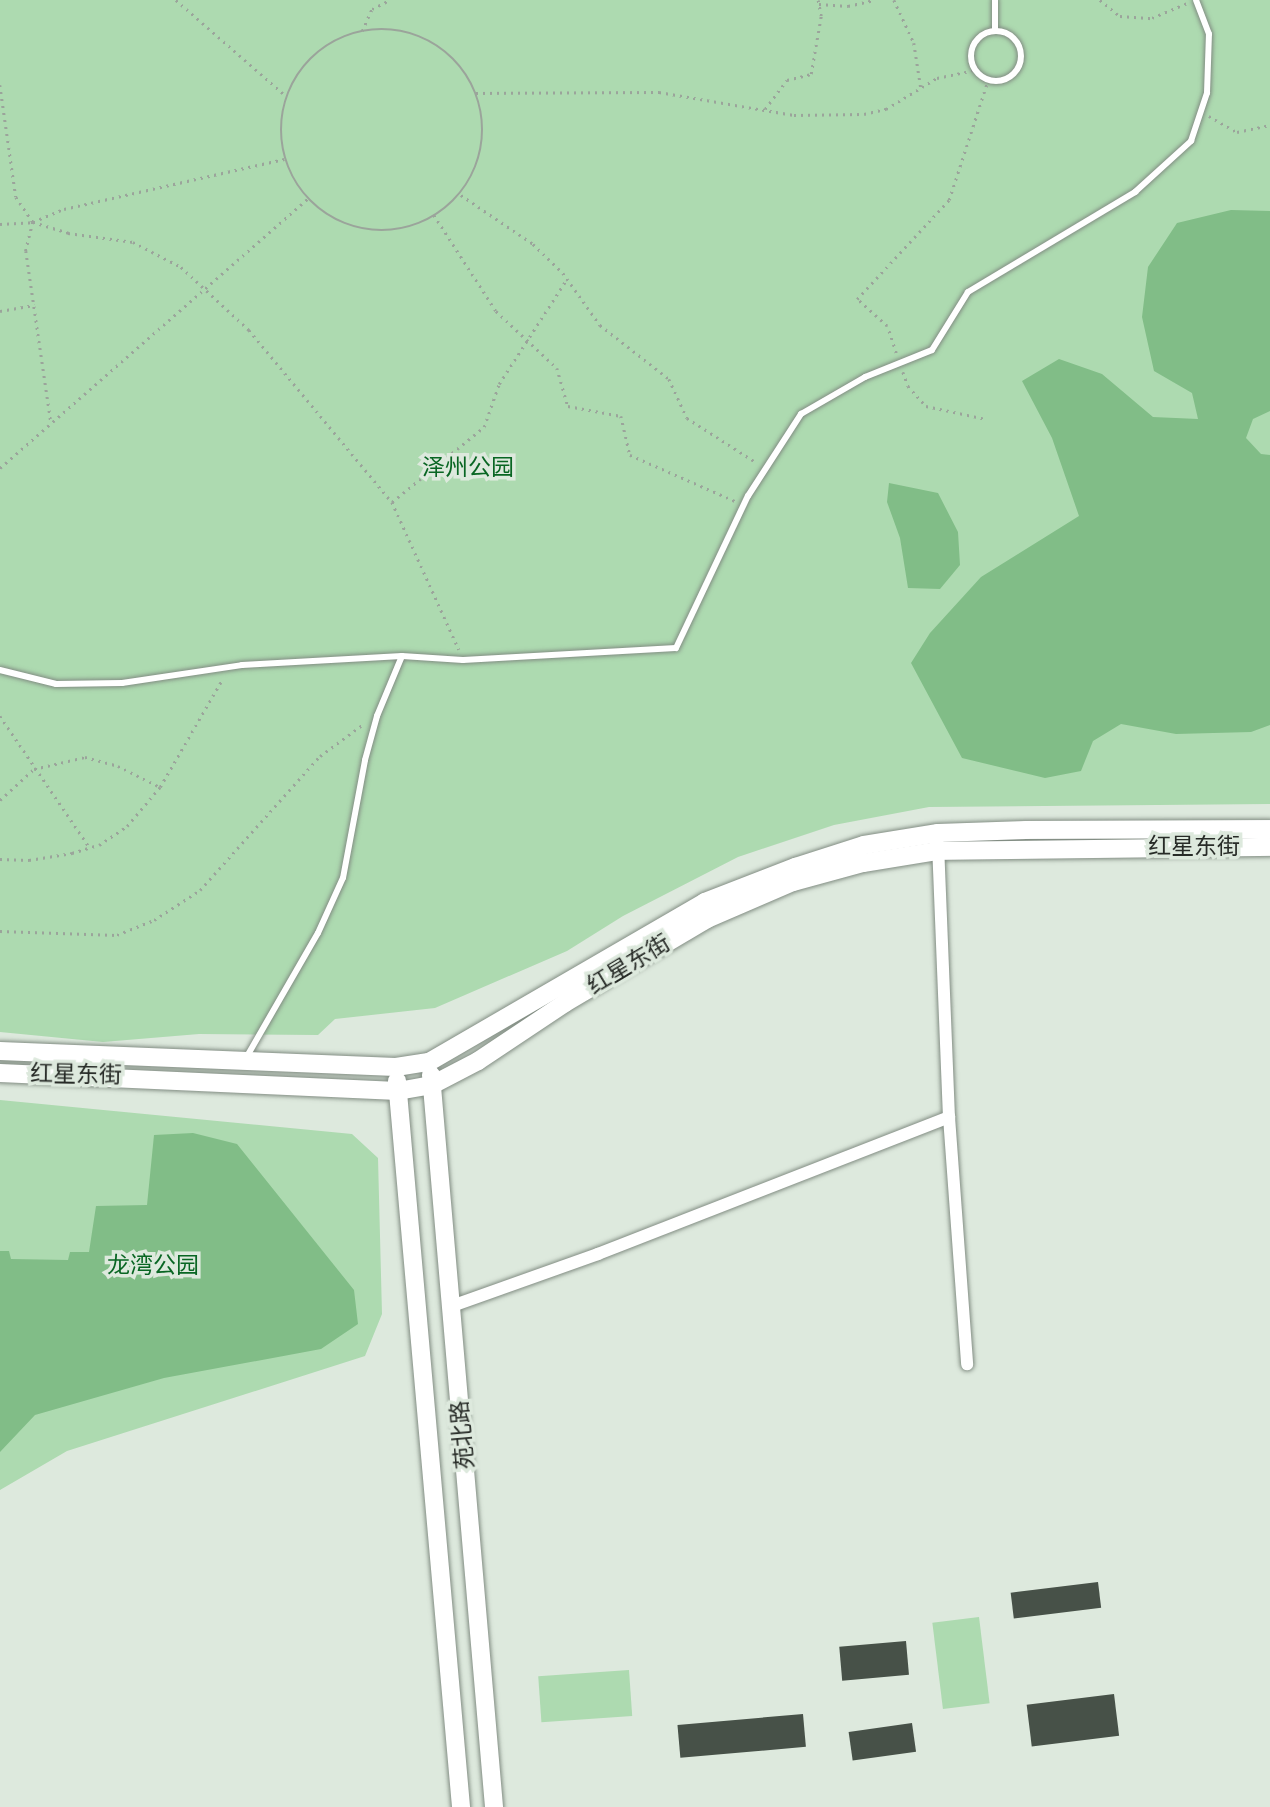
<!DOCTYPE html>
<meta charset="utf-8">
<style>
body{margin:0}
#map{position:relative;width:1270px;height:1807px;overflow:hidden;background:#dde9dd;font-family:"Nunito Sans","Noto Sans SC",sans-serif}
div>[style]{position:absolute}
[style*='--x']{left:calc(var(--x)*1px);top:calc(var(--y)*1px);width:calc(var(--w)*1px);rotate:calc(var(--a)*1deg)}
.green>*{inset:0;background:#addab0;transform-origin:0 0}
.water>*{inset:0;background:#81bd87}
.building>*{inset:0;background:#475148;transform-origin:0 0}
.path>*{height:2.5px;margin-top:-1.25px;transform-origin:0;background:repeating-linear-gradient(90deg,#9ba49b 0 2px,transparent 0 7px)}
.path>.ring{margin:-1.25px;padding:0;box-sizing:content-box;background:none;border:2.5px solid #9ba49b;border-radius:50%}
.roads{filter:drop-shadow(0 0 2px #828d83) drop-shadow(0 0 2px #828d83)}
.lane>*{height:6px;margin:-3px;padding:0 3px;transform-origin:3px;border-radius:3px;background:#fff}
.lane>.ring{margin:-3px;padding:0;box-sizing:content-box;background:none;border:6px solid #fff;border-radius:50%}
.street>*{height:12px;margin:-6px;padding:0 6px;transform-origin:6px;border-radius:6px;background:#fff}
.secondary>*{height:18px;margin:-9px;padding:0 9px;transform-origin:9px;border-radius:9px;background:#fff}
span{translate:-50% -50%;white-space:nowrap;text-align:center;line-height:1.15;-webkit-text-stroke:7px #dde9dd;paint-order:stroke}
.park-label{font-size:23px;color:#096623}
.street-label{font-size:23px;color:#272b27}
</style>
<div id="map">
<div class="green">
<div style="clip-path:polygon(0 0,1270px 0,1270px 804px,929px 807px,834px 825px,738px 857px,623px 916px,567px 951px,435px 1008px,335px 1019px,318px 1035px,199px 1034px,103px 1042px,0 1032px)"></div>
<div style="clip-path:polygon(0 1100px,352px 1134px,378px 1158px,382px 1314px,365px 1356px,67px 1451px,0 1490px)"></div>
<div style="left:979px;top:1617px;width:87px;height:47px;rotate:83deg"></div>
<div style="left:629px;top:1670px;width:46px;height:91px;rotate:86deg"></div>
</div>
<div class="water">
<div style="clip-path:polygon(1231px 210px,1270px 211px,1270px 411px,1253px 419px,1246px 438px,1261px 454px,1270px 455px,1270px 725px,1251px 732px,1176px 734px,1121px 724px,1093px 741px,1081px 771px,1045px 778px,962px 758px,911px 663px,930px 633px,981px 577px,1079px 516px,1052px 438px,1022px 381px,1059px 359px,1102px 374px,1153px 417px,1198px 419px,1192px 393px,1154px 371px,1142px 317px,1148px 267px,1177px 223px)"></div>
<div style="clip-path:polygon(889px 483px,938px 493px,958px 532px,960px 565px,940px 589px,908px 588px,900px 538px,887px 502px)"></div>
<div style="clip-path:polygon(193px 1133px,237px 1144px,354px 1290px,358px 1324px,321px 1349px,164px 1378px,35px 1415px,0 1452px,0 1251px,9px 1251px,11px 1259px,68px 1260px,70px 1252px,89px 1252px,96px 1206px,147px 1205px,154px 1135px)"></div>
</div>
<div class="building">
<div style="left:1098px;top:1582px;width:26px;height:88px;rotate:83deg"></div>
<div style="left:906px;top:1641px;width:34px;height:67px;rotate:85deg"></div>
<div style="left:1114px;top:1694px;width:42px;height:88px;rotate:83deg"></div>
<div style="left:803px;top:1714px;width:33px;height:126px;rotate:85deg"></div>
<div style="left:912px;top:1723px;width:29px;height:64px;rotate:82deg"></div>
</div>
<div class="path">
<div style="--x:176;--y:0;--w:146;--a:41.1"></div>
<div style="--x:894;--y:0;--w:47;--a:65.1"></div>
<div style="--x:914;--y:43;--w:46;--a:81.2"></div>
<div style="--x:1100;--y:0;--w:26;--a:39"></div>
<div style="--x:1120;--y:16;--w:32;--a:4"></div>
<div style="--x:1152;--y:18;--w:38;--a:-23"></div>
<div style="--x:819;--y:4;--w:29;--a:4"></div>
<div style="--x:848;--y:6;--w:27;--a:-13"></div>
<div class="ring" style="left:281px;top:29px;width:199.5px;height:199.5px"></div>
<div style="--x:362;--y:31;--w:24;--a:-66"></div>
<div style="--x:372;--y:9;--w:20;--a:-27"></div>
<div style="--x:0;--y:85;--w:113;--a:81.9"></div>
<div style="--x:16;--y:197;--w:30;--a:56"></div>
<div style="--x:33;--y:222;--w:37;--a:17"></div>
<div style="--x:68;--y:233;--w:66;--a:7.9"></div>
<div style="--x:133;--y:242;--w:54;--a:27.5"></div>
<div style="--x:181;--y:267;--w:93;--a:42.8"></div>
<div style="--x:249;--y:330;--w:224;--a:50.3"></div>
<div style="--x:392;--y:502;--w:162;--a:65.6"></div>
<div style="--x:476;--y:93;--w:183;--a:-0.3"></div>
<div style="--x:659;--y:92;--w:137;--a:9.7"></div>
<div style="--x:794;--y:115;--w:70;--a:-0.8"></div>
<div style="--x:864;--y:114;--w:23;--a:-13"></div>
<div style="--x:886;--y:109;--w:60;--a:-31.3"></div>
<div style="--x:937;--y:78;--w:38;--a:-12"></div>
<div style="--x:765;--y:109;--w:36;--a:-53"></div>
<div style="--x:787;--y:80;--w:25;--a:-14"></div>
<div style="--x:811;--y:74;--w:59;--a:-80.2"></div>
<div style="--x:821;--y:16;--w:16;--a:-101"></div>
<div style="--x:1209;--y:116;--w:32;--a:30"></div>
<div style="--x:1237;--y:132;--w:34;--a:-12"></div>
<div style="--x:461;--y:195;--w:87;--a:34.2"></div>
<div style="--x:533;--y:244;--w:42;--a:44"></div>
<div style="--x:563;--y:273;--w:64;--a:54.6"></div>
<div style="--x:600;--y:325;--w:88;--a:38"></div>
<div style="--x:669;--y:379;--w:43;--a:65.2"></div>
<div style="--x:687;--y:418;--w:83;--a:32.7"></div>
<div style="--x:434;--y:215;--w:114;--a:57.1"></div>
<div style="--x:496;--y:311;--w:83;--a:43.1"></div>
<div style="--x:557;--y:368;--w:40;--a:74"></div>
<div style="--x:568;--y:406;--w:54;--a:10.7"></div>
<div style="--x:621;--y:416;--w:40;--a:77"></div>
<div style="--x:630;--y:455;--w:115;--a:23.7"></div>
<div style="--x:33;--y:222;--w:30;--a:104"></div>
<div style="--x:26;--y:251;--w:174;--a:81.7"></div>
<div style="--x:0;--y:224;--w:33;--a:-3"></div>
<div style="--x:33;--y:222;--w:34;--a:-23"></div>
<div style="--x:64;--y:209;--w:226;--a:-12.8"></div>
<div style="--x:0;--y:311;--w:35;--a:-10"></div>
<div style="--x:896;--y:353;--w:28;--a:-108"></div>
<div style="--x:887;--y:326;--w:40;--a:-138"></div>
<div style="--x:857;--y:299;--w:135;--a:-47.1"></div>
<div style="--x:949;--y:200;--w:126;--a:-72"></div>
<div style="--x:903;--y:372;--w:15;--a:70"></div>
<div style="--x:908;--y:386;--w:27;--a:48"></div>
<div style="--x:926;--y:406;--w:61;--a:12.2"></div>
<div style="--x:0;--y:468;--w:410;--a:-41.2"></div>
<div style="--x:392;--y:502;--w:119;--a:-39.2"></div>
<div style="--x:484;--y:427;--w:46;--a:-70.8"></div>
<div style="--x:499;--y:384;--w:125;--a:-57.1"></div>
<div style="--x:0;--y:716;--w:160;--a:55.7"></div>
<div style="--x:0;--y:800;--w:46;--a:-42.4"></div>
<div style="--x:34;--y:769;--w:52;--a:-13.2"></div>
<div style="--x:85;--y:757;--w:34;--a:15"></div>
<div style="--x:118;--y:766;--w:47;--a:26.6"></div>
<div style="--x:0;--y:859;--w:29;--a:2"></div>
<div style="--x:29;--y:860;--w:44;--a:-9.2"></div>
<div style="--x:72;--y:853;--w:28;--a:-17"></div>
<div style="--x:99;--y:845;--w:34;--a:-34"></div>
<div style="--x:127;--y:826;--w:51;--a:-49.8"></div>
<div style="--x:160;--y:787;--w:124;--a:-59.9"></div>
<div style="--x:0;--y:931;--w:117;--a:2"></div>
<div style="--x:117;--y:935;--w:40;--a:-22"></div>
<div style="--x:154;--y:920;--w:55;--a:-33.1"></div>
<div style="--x:200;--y:890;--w:180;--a:-48.2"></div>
<div style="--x:320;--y:756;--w:52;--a:-36.4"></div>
</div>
<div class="roads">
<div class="lane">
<div style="--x:995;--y:30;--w:30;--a:-90"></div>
<div class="ring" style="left:971px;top:31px;width:44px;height:44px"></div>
<div style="--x:0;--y:670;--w:58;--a:14"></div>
<div style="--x:56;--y:684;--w:66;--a:-0.9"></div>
<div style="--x:122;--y:683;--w:121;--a:-8.5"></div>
<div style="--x:242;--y:665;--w:160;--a:-3.2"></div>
<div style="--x:246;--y:1058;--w:144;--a:-60.1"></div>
<div style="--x:318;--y:933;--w:60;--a:-65.6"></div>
<div style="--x:343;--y:878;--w:120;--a:-79.4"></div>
<div style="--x:365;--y:760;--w:46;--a:-74.7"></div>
<div style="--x:377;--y:716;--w:65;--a:-67.4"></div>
<div style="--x:402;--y:656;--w:61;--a:3.8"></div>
<div style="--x:463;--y:660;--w:213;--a:-3.2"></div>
<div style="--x:676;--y:648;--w:168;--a:-64.7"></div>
<div style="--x:748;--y:496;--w:98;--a:-57.1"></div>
<div style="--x:801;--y:414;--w:74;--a:-30"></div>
<div style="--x:865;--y:377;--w:72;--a:-21.9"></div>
<div style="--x:932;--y:350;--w:68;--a:-58.2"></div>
<div style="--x:968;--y:292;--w:195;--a:-30.9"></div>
<div style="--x:1135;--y:192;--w:76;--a:-42.3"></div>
<div style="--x:1191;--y:141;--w:51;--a:-71.6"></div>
<div style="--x:1207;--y:93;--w:59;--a:-88.1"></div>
<div style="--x:1209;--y:34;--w:36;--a:-111"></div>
</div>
<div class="street">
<div style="--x:938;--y:844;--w:273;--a:87.7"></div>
<div style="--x:949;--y:1117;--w:248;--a:85.8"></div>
<div style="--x:452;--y:1306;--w:155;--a:-19.6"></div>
<div style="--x:598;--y:1254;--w:377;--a:-21.3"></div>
</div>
<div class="secondary">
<div style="--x:0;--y:1051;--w:396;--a:2.3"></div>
<div style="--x:396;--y:1067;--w:33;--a:-9"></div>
<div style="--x:429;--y:1062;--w:319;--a:-30.1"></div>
<div style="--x:705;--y:902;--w:97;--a:-21.3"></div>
<div style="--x:795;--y:867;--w:72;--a:-17.7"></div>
<div style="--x:864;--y:845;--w:75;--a:-9.2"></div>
<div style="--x:938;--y:833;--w:88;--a:-2"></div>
<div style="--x:1026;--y:830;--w:244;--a:-0.2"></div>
<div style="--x:0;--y:1073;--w:398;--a:2.6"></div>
<div style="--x:398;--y:1091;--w:35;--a:-10"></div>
<div style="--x:432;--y:1085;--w:52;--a:-27.6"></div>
<div style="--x:478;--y:1061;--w:105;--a:-33.7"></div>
<div style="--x:565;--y:1003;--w:165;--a:-30.6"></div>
<div style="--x:707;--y:919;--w:94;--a:-23.3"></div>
<div style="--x:793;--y:882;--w:73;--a:-15.2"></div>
<div style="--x:863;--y:863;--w:76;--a:-9.1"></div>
<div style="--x:938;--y:851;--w:332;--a:-0.7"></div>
<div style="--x:431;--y:1075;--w:735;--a:85.08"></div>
<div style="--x:397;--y:1081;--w:729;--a:84.96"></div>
</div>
</div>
<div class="park-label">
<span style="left:468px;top:468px">泽州公园</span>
<span style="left:153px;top:1266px">龙湾公园</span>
</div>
<div class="street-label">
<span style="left:1194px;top:847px">红星东街</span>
<span style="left:629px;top:965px;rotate:-31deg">红星东街</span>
<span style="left:76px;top:1075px;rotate:1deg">红星东街</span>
<span style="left:463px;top:1435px;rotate:-95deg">苑北路</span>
</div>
</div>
